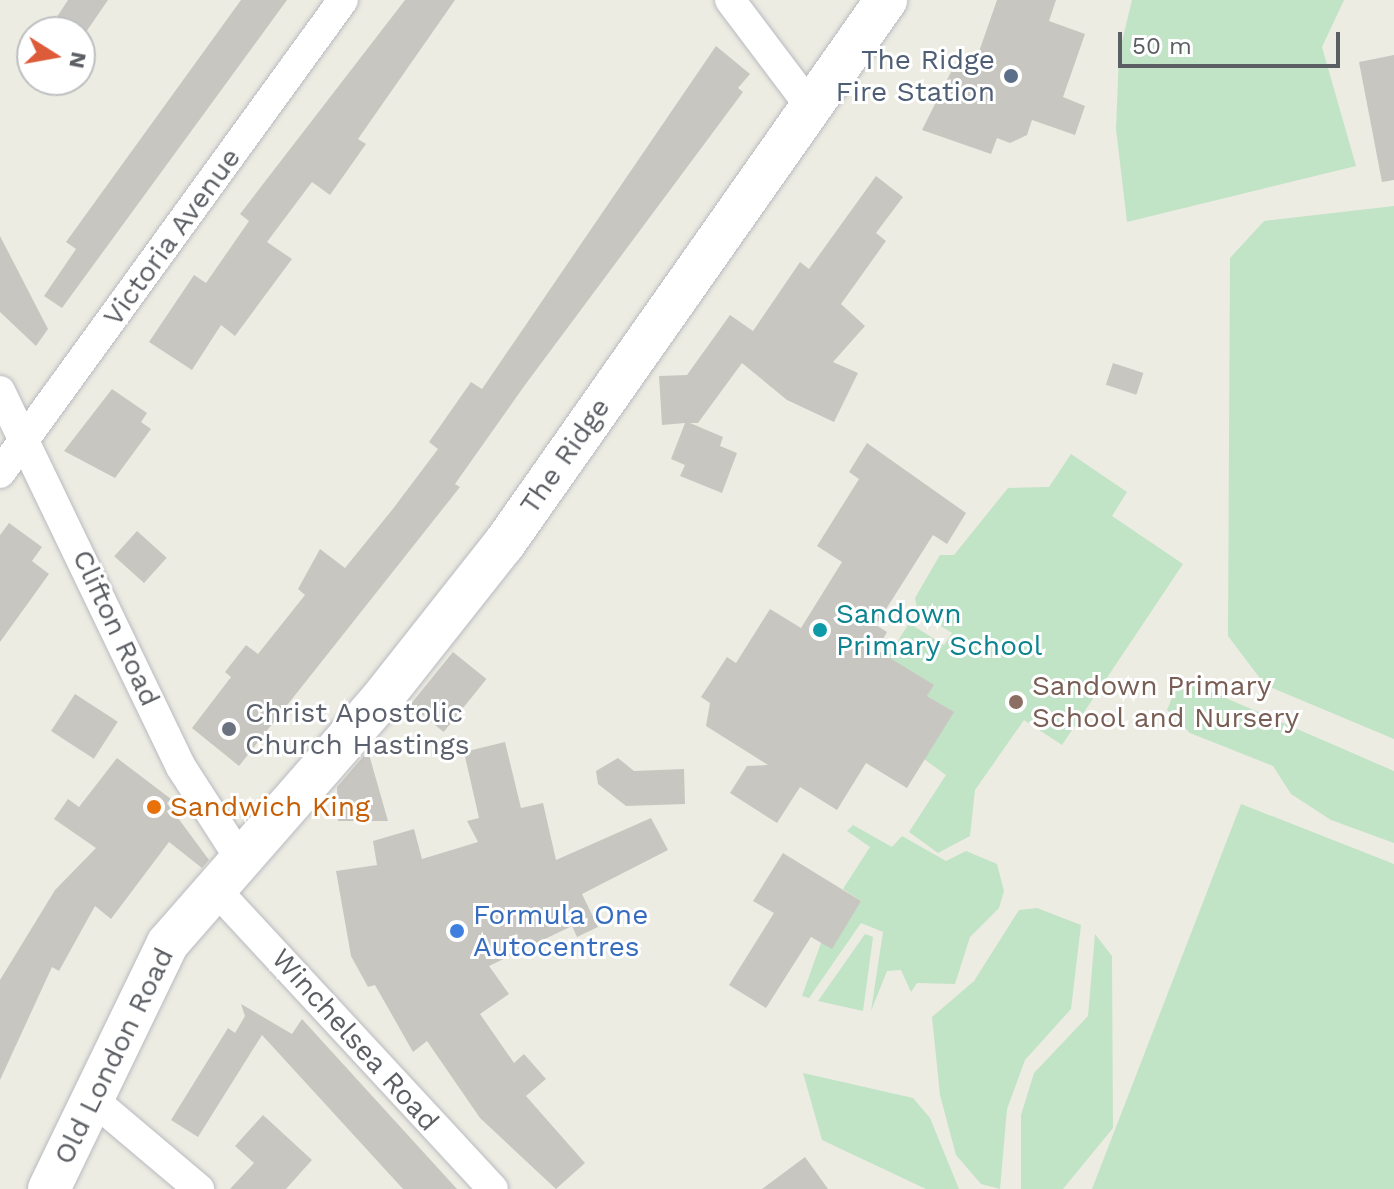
<!DOCTYPE html>
<style>
body{margin:0}
#map{position:relative;width:1394px;height:1189px;overflow:hidden;background:#edece3;font-family:"Work Sans",sans-serif}
div>[style]{position:absolute}
[style*='--x']{left:calc(var(--x)*1px);top:calc(var(--y)*1px);width:calc(var(--w)*1px);rotate:calc(var(--a)*1deg)}
.green>*{inset:0;background:#c1e3c6}
.building>*{inset:0;background:#c8c6c0;transform-origin:0 0}
.roads{filter:drop-shadow(0 0 2px #b8babf) drop-shadow(0 0 2px #b8babf)}
.minor>*{height:30px;margin:-15px;padding:0 15px;transform-origin:15px;border-radius:15px;background:#fff}
.secondary>*{height:42px;margin:-21px;padding:0 21px;transform-origin:21px;border-radius:21px;background:#fff}
.dots>*{width:22px;height:22px;translate:-50% -50%;box-sizing:border-box;border:4px solid #fff;border-radius:50%}
span{translate:-50% -50%;white-space:nowrap;text-align:center;line-height:1.15;-webkit-text-stroke:6px #fff;paint-order:stroke}
.service-label{font-size:28px;color:#4e5e75}
.right{translate:-100% -50%;text-align:right}
.street-label{font-size:28px;color:#5b5e63}
.culture-label{font-size:28px;color:#0d838f}
.left{translate:0 -50%;text-align:left}
.education-label{font-size:28px;color:#785e54}
.worship-label{font-size:28px;color:#5b616d}
.food-label{font-size:28px;color:#c56008}
.shop-label{font-size:28px;color:#366cbe}
.north{position:absolute;left:16px;top:16px;width:80px;height:80px;box-sizing:border-box;background:#fff;border:2px solid #bdbfc1;border-radius:50%;rotate:101deg;font-size:22px;font-weight:700;line-height:32px;text-align:center;color:#5b5e63}
.north::after{content:'';display:block;margin:auto;width:28px;height:36px;background:#dd5b39;clip-path:polygon(50% 0,100% 100%,50% 72%,0 100%)}
.scale{position:absolute;left:1118px;top:32px;width:222px;height:36px;box-sizing:border-box;border:4px solid #5b5e63;border-top:0;padding-left:10px;font-size:24px;line-height:28px;white-space:nowrap;color:#5b5e63;-webkit-text-stroke:6px #fff;paint-order:stroke}
</style>
<div id="map">
<div class="green">
<div style="clip-path:polygon(1132px 0,1344px 0,1322px 47px,1356px 166px,1127px 222px,1116px 129px,1119px 54px)"></div>
<div style="clip-path:polygon(1394px 206px,1394px 739px,1265px 685px,1228px 636px,1230px 258px,1264px 221px)"></div>
<div style="clip-path:polygon(1071px 454px,1127px 492px,1112px 516px,1183px 564px,1062px 745px,1024px 720px,975px 790px,970px 836px,938px 853px,909px 832px,946px 775px,924px 759px,953px 712px,927px 696px,933px 685px,888px 657px,909px 623px,944px 645px,952px 633px,918px 612px,915px 598px,940px 555px,954px 555px,1008px 488px,1049px 487px)"></div>
<div style="clip-path:polygon(1191px 683px,1394px 771px,1394px 843px,1331px 820px,1291px 794px,1273px 766px,1190px 733px,1167px 710px,1176px 688px)"></div>
<div style="clip-path:polygon(1241px 804px,1394px 864px,1394px 1189px,1092px 1189px)"></div>
<div style="clip-path:polygon(853px 825px,892px 847px,902px 836px,946px 861px,966px 851px,997px 864px,1004px 891px,999px 908px,970px 937px,955px 984px,917px 983px,911px 992px,901px 970px,887px 971px,871px 1011px,883px 932px,861px 923px,809px 998px,802px 996px,821px 943px,861px 901px,843px 889px,870px 847px,847px 831px)"></div>
<div style="clip-path:polygon(1037px 908px,1081px 925px,1071px 1009px,1025px 1060px,1007px 1109px,1000px 1189px,981px 1184px,956px 1155px,940px 1095px,932px 1017px,974px 981px,1019px 910px)"></div>
<div style="clip-path:polygon(865px 934px,873px 937px,863px 1011px,818px 1001px)"></div>
<div style="clip-path:polygon(1095px 934px,1112px 956px,1113px 1128px,1063px 1189px,1021px 1189px,1021px 1115px,1034px 1073px,1088px 1016px)"></div>
<div style="clip-path:polygon(803px 1073px,913px 1098px,930px 1118px,959px 1189px,926px 1189px,822px 1140px)"></div>
</div>
<div class="building">
<div style="clip-path:polygon(68px 0,108px 0,86px 32px,47px 32px)"></div>
<div style="clip-path:polygon(241px 0,287px 0,62px 308px,44px 296px,76px 249px,66px 242px)"></div>
<div style="clip-path:polygon(405px 0,455px 0,358px 139px,366px 144px,330px 195px,312px 182px,267px 242px,292px 259px,235px 336px,221px 325px,192px 370px,149px 342px,194px 275px,206px 283px,249px 221px,240px 214px)"></div>
<div style="clip-path:polygon(997px 0,1056px 0,1049px 21px,1085px 34px,1063px 97px,1085px 106px,1075px 135px,1032px 120px,1027px 135px,1010px 143px,997px 138px,991px 154px,922px 130px,957px 60px,974px 66px)"></div>
<div style="clip-path:polygon(716px 46px,750px 74px,738px 88px,743px 92px,525px 385px,455px 484px,460px 487px,239px 766px,192px 728px,231px 677px,225px 672px,246px 645px,258px 654px,305px 595px,298px 589px,320px 549px,345px 568px,392px 510px,438px 449px,429px 442px,471px 382px,482px 389px)"></div>
<div style="clip-path:polygon(1394px 55px,1394px 180px,1382px 182px,1359px 62px)"></div>
<div style="clip-path:polygon(876px 176px,903px 197px,876px 233px,886px 241px,841px 304px,865px 326px,833px 362px,858px 373px,834px 422px,787px 400px,742px 363px,698px 423px,690px 423px,723px 437px,720px 446px,737px 453px,722px 493px,680px 476px,685px 465px,671px 459px,685px 423px,662px 425px,659px 376px,687px 375px,730px 315px,753px 331px,800px 262px,809px 269px)"></div>
<div style="clip-path:polygon(0 236px,48px 329px,36px 346px,0 312px)"></div>
<div style="left:1113px;top:363px;width:32px;height:23px;rotate:18deg"></div>
<div style="clip-path:polygon(112px 389px,147px 413px,141px 422px,151px 429px,115px 478px,64px 451px)"></div>
<div style="clip-path:polygon(867px 443px,966px 513px,947px 544px,933px 535px,876px 625px,887px 632px,877px 650px,934px 685px,927px 696px,954px 712px,907px 788px,866px 763px,837px 810px,800px 787px,777px 823px,730px 793px,747px 766px,768px 765px,706px 726px,710px 703px,701px 697px,727px 657px,736px 663px,770px 609px,801px 628px,842px 562px,817px 546px,859px 479px,849px 472px)"></div>
<div style="clip-path:polygon(9px 523px,42px 547px,32px 561px,49px 574px,0 642px,0 535px)"></div>
<div style="left:137px;top:531px;width:40px;height:34px;rotate:42deg"></div>
<div style="left:453px;top:652px;width:43px;height:68px;rotate:39deg"></div>
<div style="left:75px;top:694px;width:51px;height:44px;rotate:33deg"></div>
<div style="clip-path:polygon(505px 742px,521px 808px,543px 803px,556px 860px,651px 818px,668px 850px,582px 894px,598px 927px,577px 937px,572px 926px,489px 966px,509px 994px,480px 1014px,514px 1063px,524px 1054px,546px 1079px,526px 1096px,585px 1163px,556px 1189px,480px 1118px,427px 1041px,413px 1052px,375px 985px,368px 987px,351px 956px,336px 871px,377px 865px,373px 841px,414px 829px,422px 859px,478px 842px,467px 821px,479px 818px,464px 752px)"></div>
<div style="clip-path:polygon(368px 751px,388px 821px,338px 821px,337px 787px)"></div>
<div style="clip-path:polygon(117px 758px,171px 799px,167px 803px,209px 860px,202px 868px,169px 842px,111px 919px,95px 906px,59px 971px,52px 967px,0 1080px,0 980px,55px 890px,96px 848px,54px 819px,68px 799px,79px 807px)"></div>
<div style="clip-path:polygon(618px 758px,634px 771px,684px 769px,685px 804px,626px 806px,598px 784px,596px 771px)"></div>
<div style="clip-path:polygon(783px 853px,861px 901px,832px 949px,811px 937px,766px 1008px,729px 985px,774px 913px,753px 901px)"></div>
<div style="clip-path:polygon(241px 1004px,292px 1034px,302px 1019px,457px 1189px,403px 1189px,262px 1035px,198px 1137px,171px 1120px,228px 1028px,235px 1033px,245px 1016px)"></div>
<div style="clip-path:polygon(263px 1115px,312px 1160px,286px 1189px,230px 1189px,254px 1163px,235px 1146px)"></div>
<div style="clip-path:polygon(805px 1157px,828px 1189px,762px 1189px)"></div>
</div>
<div class="roads">
<div class="minor">
<div style="--x:730;--y:0;--w:133;--a:53"></div>
<div style="--x:0;--y:391;--w:417;--a:64.3"></div>
<div style="--x:181;--y:767;--w:111;--a:57.2"></div>
<div style="--x:0;--y:473;--w:584;--a:-54.05"></div>
<div style="--x:217;--y:891;--w:406;--a:47.2"></div>
<div style="--x:90;--y:1097;--w:143;--a:40.2"></div>
</div>
<div class="secondary">
<div style="--x:49;--y:1189;--w:273;--a:-64.2"></div>
<div style="--x:168;--y:943;--w:320;--a:-48.8"></div>
<div style="--x:379;--y:702;--w:201;--a:-51.7"></div>
<div style="--x:504;--y:544;--w:665;--a:-54.92"></div>
</div>
</div>
<div class="dots">
<div style="left:1011px;top:76px;background:#5c6f8a"></div>
<div style="left:820px;top:630px;background:#0f9aa8"></div>
<div style="left:1016px;top:702px;background:#8d6e63"></div>
<div style="left:229px;top:729px;background:#6b7280"></div>
<div style="left:154px;top:807px;background:#e8710a"></div>
<div style="left:457px;top:931px;background:#3f7fe0"></div>
</div>
<div class="service-label">
<span class="right" style="left:995px;top:76px">The Ridge<br>Fire Station</span>
</div>
<div class="street-label">
<span style="left:172px;top:237px;rotate:-54deg">Victoria Avenue</span>
<span style="left:565px;top:456px;rotate:-55deg">The Ridge</span>
<span style="left:116px;top:628px;rotate:65deg">Clifton Road</span>
<span style="left:355px;top:1040px;rotate:48deg">Winchelsea Road</span>
<span style="left:114px;top:1056px;rotate:-64deg">Old London Road</span>
</div>
<div class="culture-label">
<span class="left" style="left:836px;top:630px">Sandown<br>Primary School</span>
</div>
<div class="education-label">
<span class="left" style="left:1032px;top:702px">Sandown Primary<br>School and Nursery</span>
</div>
<div class="worship-label">
<span class="left" style="left:245px;top:729px">Christ Apostolic<br>Church Hastings</span>
</div>
<div class="food-label">
<span class="left" style="left:170px;top:807px">Sandwich King</span>
</div>
<div class="shop-label">
<span class="left" style="left:473px;top:931px">Formula One<br>Autocentres</span>
</div>
<div class="north">N</div>
<div class="scale">50 m</div>
</div>
